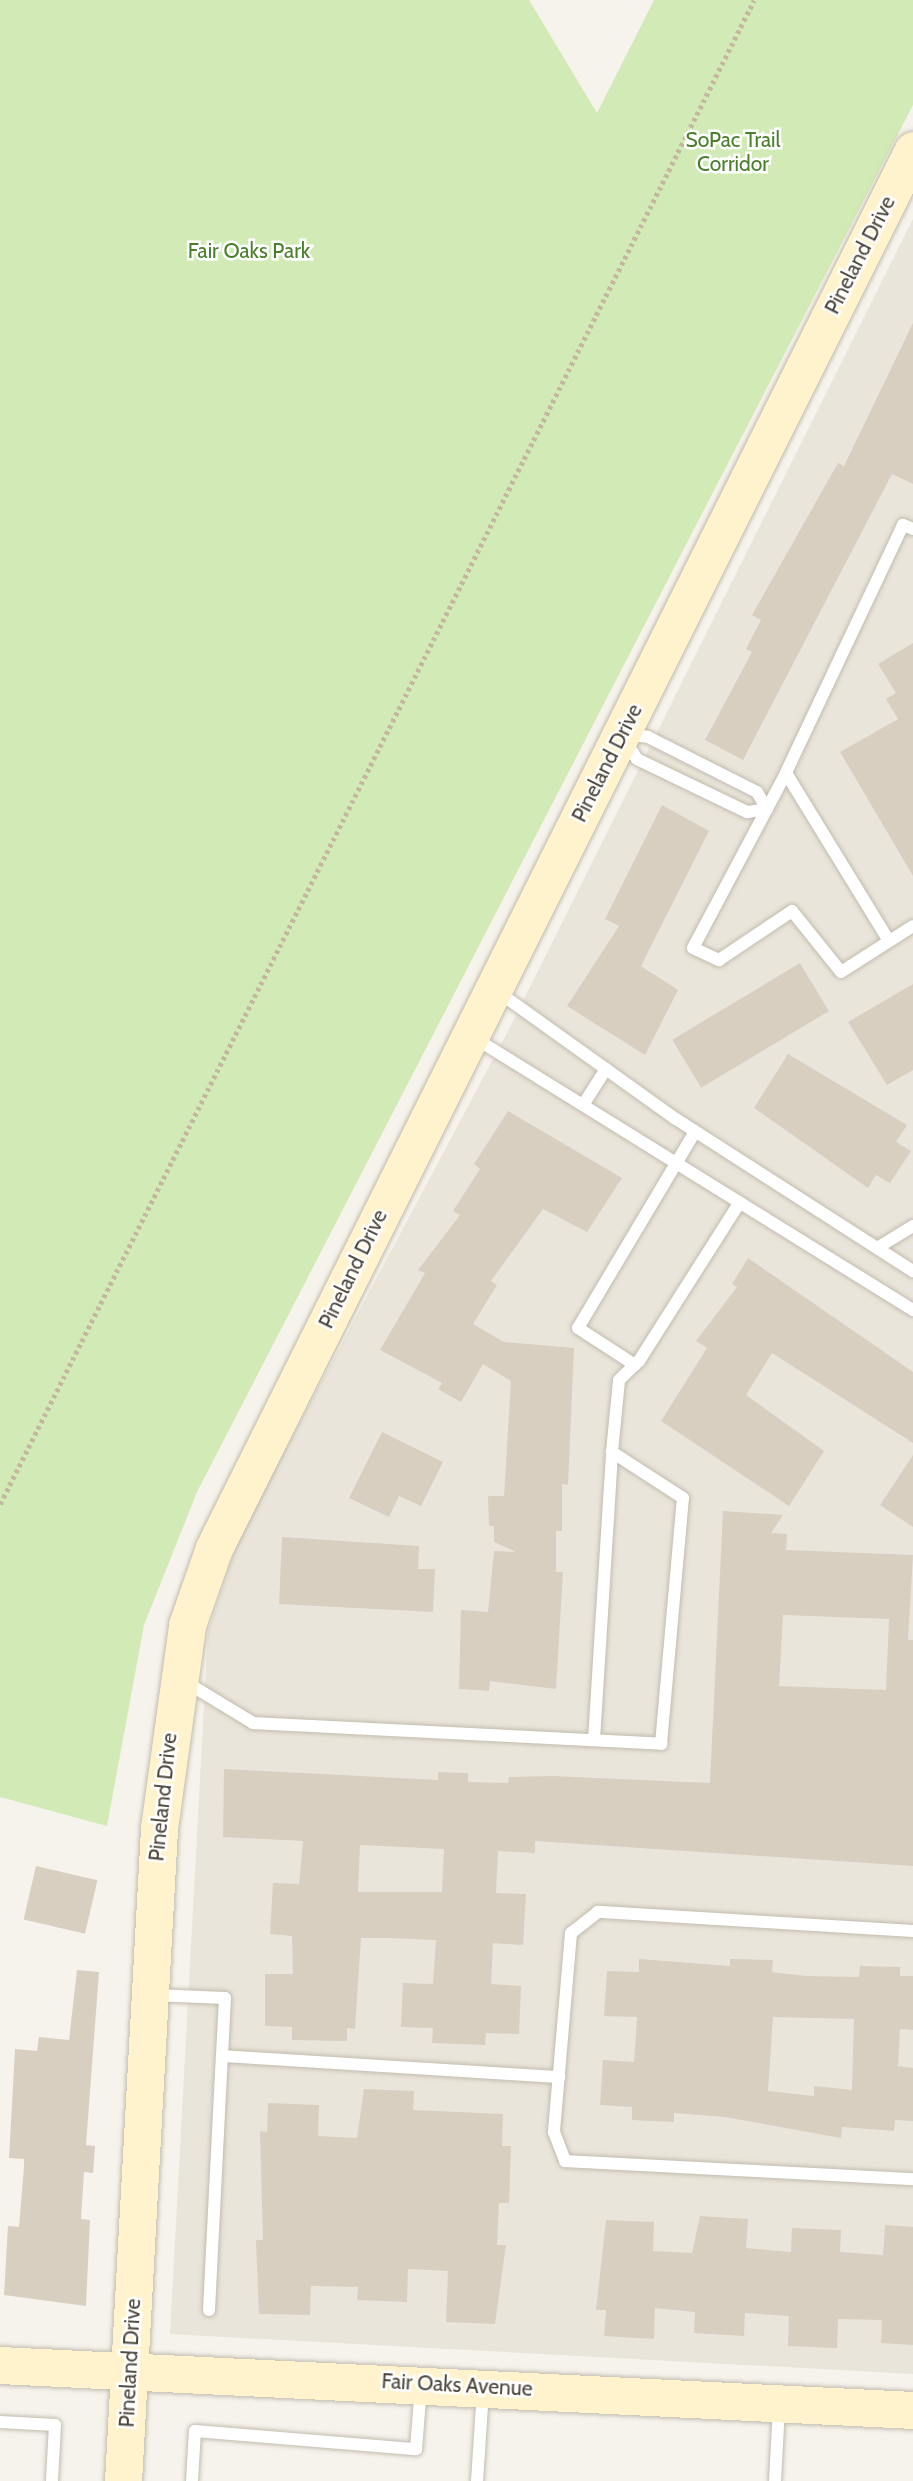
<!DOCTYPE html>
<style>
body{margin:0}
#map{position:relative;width:913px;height:2481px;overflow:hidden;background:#f6f3ec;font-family:Cabin,sans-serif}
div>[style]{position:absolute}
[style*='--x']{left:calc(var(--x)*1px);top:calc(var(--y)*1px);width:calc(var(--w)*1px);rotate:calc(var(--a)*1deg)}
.residential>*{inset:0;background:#eae5da}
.green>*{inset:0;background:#d2eab5}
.building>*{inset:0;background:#d8cfc1;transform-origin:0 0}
.path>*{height:4.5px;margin-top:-2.25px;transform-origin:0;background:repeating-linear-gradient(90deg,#c4b79f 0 3.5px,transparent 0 7px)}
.roads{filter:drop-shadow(0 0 2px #c2bbae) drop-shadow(0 0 2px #c2bbae)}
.lane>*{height:12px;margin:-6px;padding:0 6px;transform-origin:6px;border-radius:6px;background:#fff}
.secondary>*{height:37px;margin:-18.5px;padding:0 18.5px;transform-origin:18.5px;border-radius:18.5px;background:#fff3cd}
span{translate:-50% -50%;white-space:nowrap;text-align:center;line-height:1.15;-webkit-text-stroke:5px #fff;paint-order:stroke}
.park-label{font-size:21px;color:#4a7f2a}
.street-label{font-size:21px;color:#4b4439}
</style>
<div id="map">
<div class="residential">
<div style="clip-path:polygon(913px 219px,913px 2374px,170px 2334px,208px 1631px,240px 1535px,508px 1031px)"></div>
</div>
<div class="green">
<div style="clip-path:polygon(0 0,529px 0,597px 113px,654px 0,913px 0,913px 105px,197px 1492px,144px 1625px,107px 1826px,0 1797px)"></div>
</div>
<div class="building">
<div style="clip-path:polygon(913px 323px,913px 484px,892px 474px,743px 760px,705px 740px,752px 652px,746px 649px,761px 620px,752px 615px,838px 463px,844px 466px)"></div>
<div style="clip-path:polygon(913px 643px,913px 876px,840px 752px,898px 719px,886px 699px,896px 693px,878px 664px)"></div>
<div style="clip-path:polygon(662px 805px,709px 831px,641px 966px,678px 990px,645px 1055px,567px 1006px,619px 926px,605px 919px)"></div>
<div style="left:800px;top:963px;width:56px;height:149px;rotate:59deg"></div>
<div style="clip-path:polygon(913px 984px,913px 1070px,887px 1085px,848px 1022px)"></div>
<div style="clip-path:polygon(788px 1054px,907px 1125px,896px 1142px,911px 1151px,890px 1183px,876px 1175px,868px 1188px,754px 1108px)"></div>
<div style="clip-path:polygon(508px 1111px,622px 1178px,587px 1232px,543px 1209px,491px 1281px,497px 1285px,473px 1324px,504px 1342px,574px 1348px,568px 1485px,562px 1484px,562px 1531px,556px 1531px,556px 1572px,563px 1572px,556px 1689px,490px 1681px,489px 1691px,459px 1689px,461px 1610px,488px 1612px,494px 1551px,516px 1552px,494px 1542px,494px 1526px,489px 1526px,488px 1496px,504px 1496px,511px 1381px,483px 1364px,461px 1402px,438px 1389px,442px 1383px,380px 1350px,425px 1273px,418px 1270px,460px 1215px,453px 1211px,480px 1169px,474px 1164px)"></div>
<div style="clip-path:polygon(748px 1258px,913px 1372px,913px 1443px,772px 1353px,746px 1395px,824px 1451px,789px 1506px,661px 1421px,707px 1348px,696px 1341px,737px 1287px,732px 1284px)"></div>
<div style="clip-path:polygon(382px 1432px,443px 1462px,421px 1506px,399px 1496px,389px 1517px,349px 1498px)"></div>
<div style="clip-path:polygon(913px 1455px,913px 1527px,880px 1505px)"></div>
<div style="clip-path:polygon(evenodd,723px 1511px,783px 1515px,771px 1533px,787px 1534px,786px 1550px,913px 1555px,908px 1640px,913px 1640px,913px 1866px,535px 1841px,535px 1853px,498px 1851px,496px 1893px,526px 1894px,523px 1945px,493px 1943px,491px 1984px,521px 1986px,519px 2034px,486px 2033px,485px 2045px,432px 2043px,433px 2028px,401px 2027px,403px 1983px,433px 1984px,436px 1940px,389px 1938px,361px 1938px,355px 2029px,347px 2028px,347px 2041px,292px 2040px,292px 2027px,265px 2026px,265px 1974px,293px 1974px,292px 1936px,270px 1934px,273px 1883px,299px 1884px,303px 1841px,223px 1837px,224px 1769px,438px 1780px,438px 1772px,468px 1773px,468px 1782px,508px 1783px,509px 1777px,553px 1776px,710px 1783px,723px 1511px,783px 1615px,889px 1619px,886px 1690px,779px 1686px,783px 1615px,723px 1511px,360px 1845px,444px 1849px,442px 1892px,358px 1892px,360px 1845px)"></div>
<div style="clip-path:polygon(282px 1537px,419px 1546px,418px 1569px,435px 1569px,433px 1612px,279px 1604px)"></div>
<div style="left:36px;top:1866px;width:63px;height:55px;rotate:13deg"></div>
<div style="clip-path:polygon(evenodd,639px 1959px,730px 1966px,730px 1959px,773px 1960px,772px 1972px,807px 1976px,859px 1977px,860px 1966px,900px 1967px,900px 1976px,913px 1976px,913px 2030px,900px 2029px,898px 2066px,913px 2068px,913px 2121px,895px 2120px,894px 2131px,842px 2127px,841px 2138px,725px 2117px,674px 2113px,674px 2122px,632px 2120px,632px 2107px,600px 2105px,603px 2060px,634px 2062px,637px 2017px,604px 2016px,607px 1971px,639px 1972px,639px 1959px,773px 2017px,854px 2019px,852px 2090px,814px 2086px,814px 2096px,768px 2091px,773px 2017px)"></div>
<div style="clip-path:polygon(77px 1970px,99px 1972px,86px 2145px,95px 2146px,93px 2173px,84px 2172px,81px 2219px,90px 2220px,86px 2306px,4px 2295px,8px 2226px,19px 2227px,24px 2167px,24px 2159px,9px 2158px,15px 2049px,37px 2051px,39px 2037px,69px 2040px)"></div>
<div style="clip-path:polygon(364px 2089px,414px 2091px,413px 2110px,503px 2114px,502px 2146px,511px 2146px,509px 2203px,499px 2203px,497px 2245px,506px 2245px,495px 2324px,446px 2322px,448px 2271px,408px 2269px,407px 2302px,357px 2300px,358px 2287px,311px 2286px,310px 2315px,259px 2314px,256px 2240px,263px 2240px,260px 2131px,267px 2132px,268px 2103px,319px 2105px,318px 2136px,357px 2138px)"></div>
<div style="clip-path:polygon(700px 2216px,748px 2219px,746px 2248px,791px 2252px,792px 2228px,841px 2230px,840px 2252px,883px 2255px,885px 2225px,913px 2227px,913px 2345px,881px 2343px,882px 2320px,838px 2319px,837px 2348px,788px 2346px,789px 2316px,745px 2313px,744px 2336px,694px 2333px,695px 2312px,655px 2308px,654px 2339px,604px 2336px,606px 2310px,596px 2310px,606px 2220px,654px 2222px,653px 2251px,692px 2253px)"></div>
</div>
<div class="path">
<div style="--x:0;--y:1504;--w:1682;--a:-63.37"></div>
</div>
<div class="roads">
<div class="lane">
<div style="--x:913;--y:529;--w:11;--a:-158"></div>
<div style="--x:903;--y:525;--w:274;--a:115.3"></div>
<div style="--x:786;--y:773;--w:198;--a:118"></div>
<div style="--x:693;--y:948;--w:29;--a:25"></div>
<div style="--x:719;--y:960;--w:88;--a:-33.9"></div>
<div style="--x:792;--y:911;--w:78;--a:51.2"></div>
<div style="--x:841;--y:972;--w:85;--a:-32.6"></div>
<div style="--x:621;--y:734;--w:27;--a:6"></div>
<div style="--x:648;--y:737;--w:122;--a:26.8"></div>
<div style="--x:757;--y:792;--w:20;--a:60"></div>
<div style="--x:767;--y:809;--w:20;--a:171"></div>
<div style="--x:747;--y:812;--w:122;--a:-154.3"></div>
<div style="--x:637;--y:759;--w:30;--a:-123"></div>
<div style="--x:786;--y:773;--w:197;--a:58.5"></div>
<div style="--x:497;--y:991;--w:220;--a:35.6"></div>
<div style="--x:676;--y:1119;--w:282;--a:32.7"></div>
<div style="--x:473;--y:1037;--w:518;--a:31.82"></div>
<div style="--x:583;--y:1105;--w:43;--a:-57.4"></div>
<div style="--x:877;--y:1248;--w:42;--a:-31.4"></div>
<div style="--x:635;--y:1365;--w:68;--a:-147"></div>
<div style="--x:578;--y:1328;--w:228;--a:-59.2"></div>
<div style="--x:184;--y:1681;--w:81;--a:31.3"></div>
<div style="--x:253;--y:1723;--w:409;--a:2.9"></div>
<div style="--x:661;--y:1744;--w:247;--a:-84.9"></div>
<div style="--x:683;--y:1498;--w:85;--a:-147.1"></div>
<div style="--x:612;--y:1452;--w:72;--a:-84.4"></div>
<div style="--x:619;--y:1380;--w:28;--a:-44"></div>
<div style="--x:639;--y:1361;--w:188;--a:-57.6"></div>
<div style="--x:594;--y:1740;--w:289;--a:-86.4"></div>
<div style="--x:913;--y:1931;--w:316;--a:-176.5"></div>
<div style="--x:598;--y:1912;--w:34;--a:142"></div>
<div style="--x:571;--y:1933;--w:200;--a:94.9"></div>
<div style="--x:554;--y:2132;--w:31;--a:69"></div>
<div style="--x:565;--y:2161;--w:348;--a:3"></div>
<div style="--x:153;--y:1995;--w:72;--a:2.4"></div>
<div style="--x:225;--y:1998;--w:58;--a:93"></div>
<div style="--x:209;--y:2310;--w:254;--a:-87.1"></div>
<div style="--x:222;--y:2056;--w:338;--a:3.6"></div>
<div style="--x:0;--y:2422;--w:55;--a:3.1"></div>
<div style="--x:55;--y:2425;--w:56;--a:93.1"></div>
<div style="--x:192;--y:2481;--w:50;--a:-86.6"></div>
<div style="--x:195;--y:2431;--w:222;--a:4.7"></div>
<div style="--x:416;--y:2449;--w:62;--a:-85.4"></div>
<div style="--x:477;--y:2481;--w:90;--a:-86.2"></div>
<div style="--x:775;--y:2481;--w:73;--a:-86.9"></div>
</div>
<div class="secondary">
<div style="--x:0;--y:2365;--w:914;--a:2.82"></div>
<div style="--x:123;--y:2481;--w:654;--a:-86.84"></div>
<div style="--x:159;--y:1828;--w:205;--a:-82.1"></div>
<div style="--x:187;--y:1625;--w:82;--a:-70.7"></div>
<div style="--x:214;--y:1548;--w:1563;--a:-63.43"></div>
</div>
</div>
<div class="park-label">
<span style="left:733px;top:152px">SoPac Trail<br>Corridor</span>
<span style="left:249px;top:251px">Fair Oaks Park</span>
</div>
<div class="street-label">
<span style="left:860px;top:255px;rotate:-63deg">Pineland Drive</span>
<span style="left:607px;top:763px;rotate:-63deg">Pineland Drive</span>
<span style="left:353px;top:1269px;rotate:-64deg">Pineland Drive</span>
<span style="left:163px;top:1797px;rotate:-84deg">Pineland Drive</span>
<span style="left:130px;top:2363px;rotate:-87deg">Pineland Drive</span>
<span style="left:457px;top:2385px;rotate:3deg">Fair Oaks Avenue</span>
</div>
</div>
